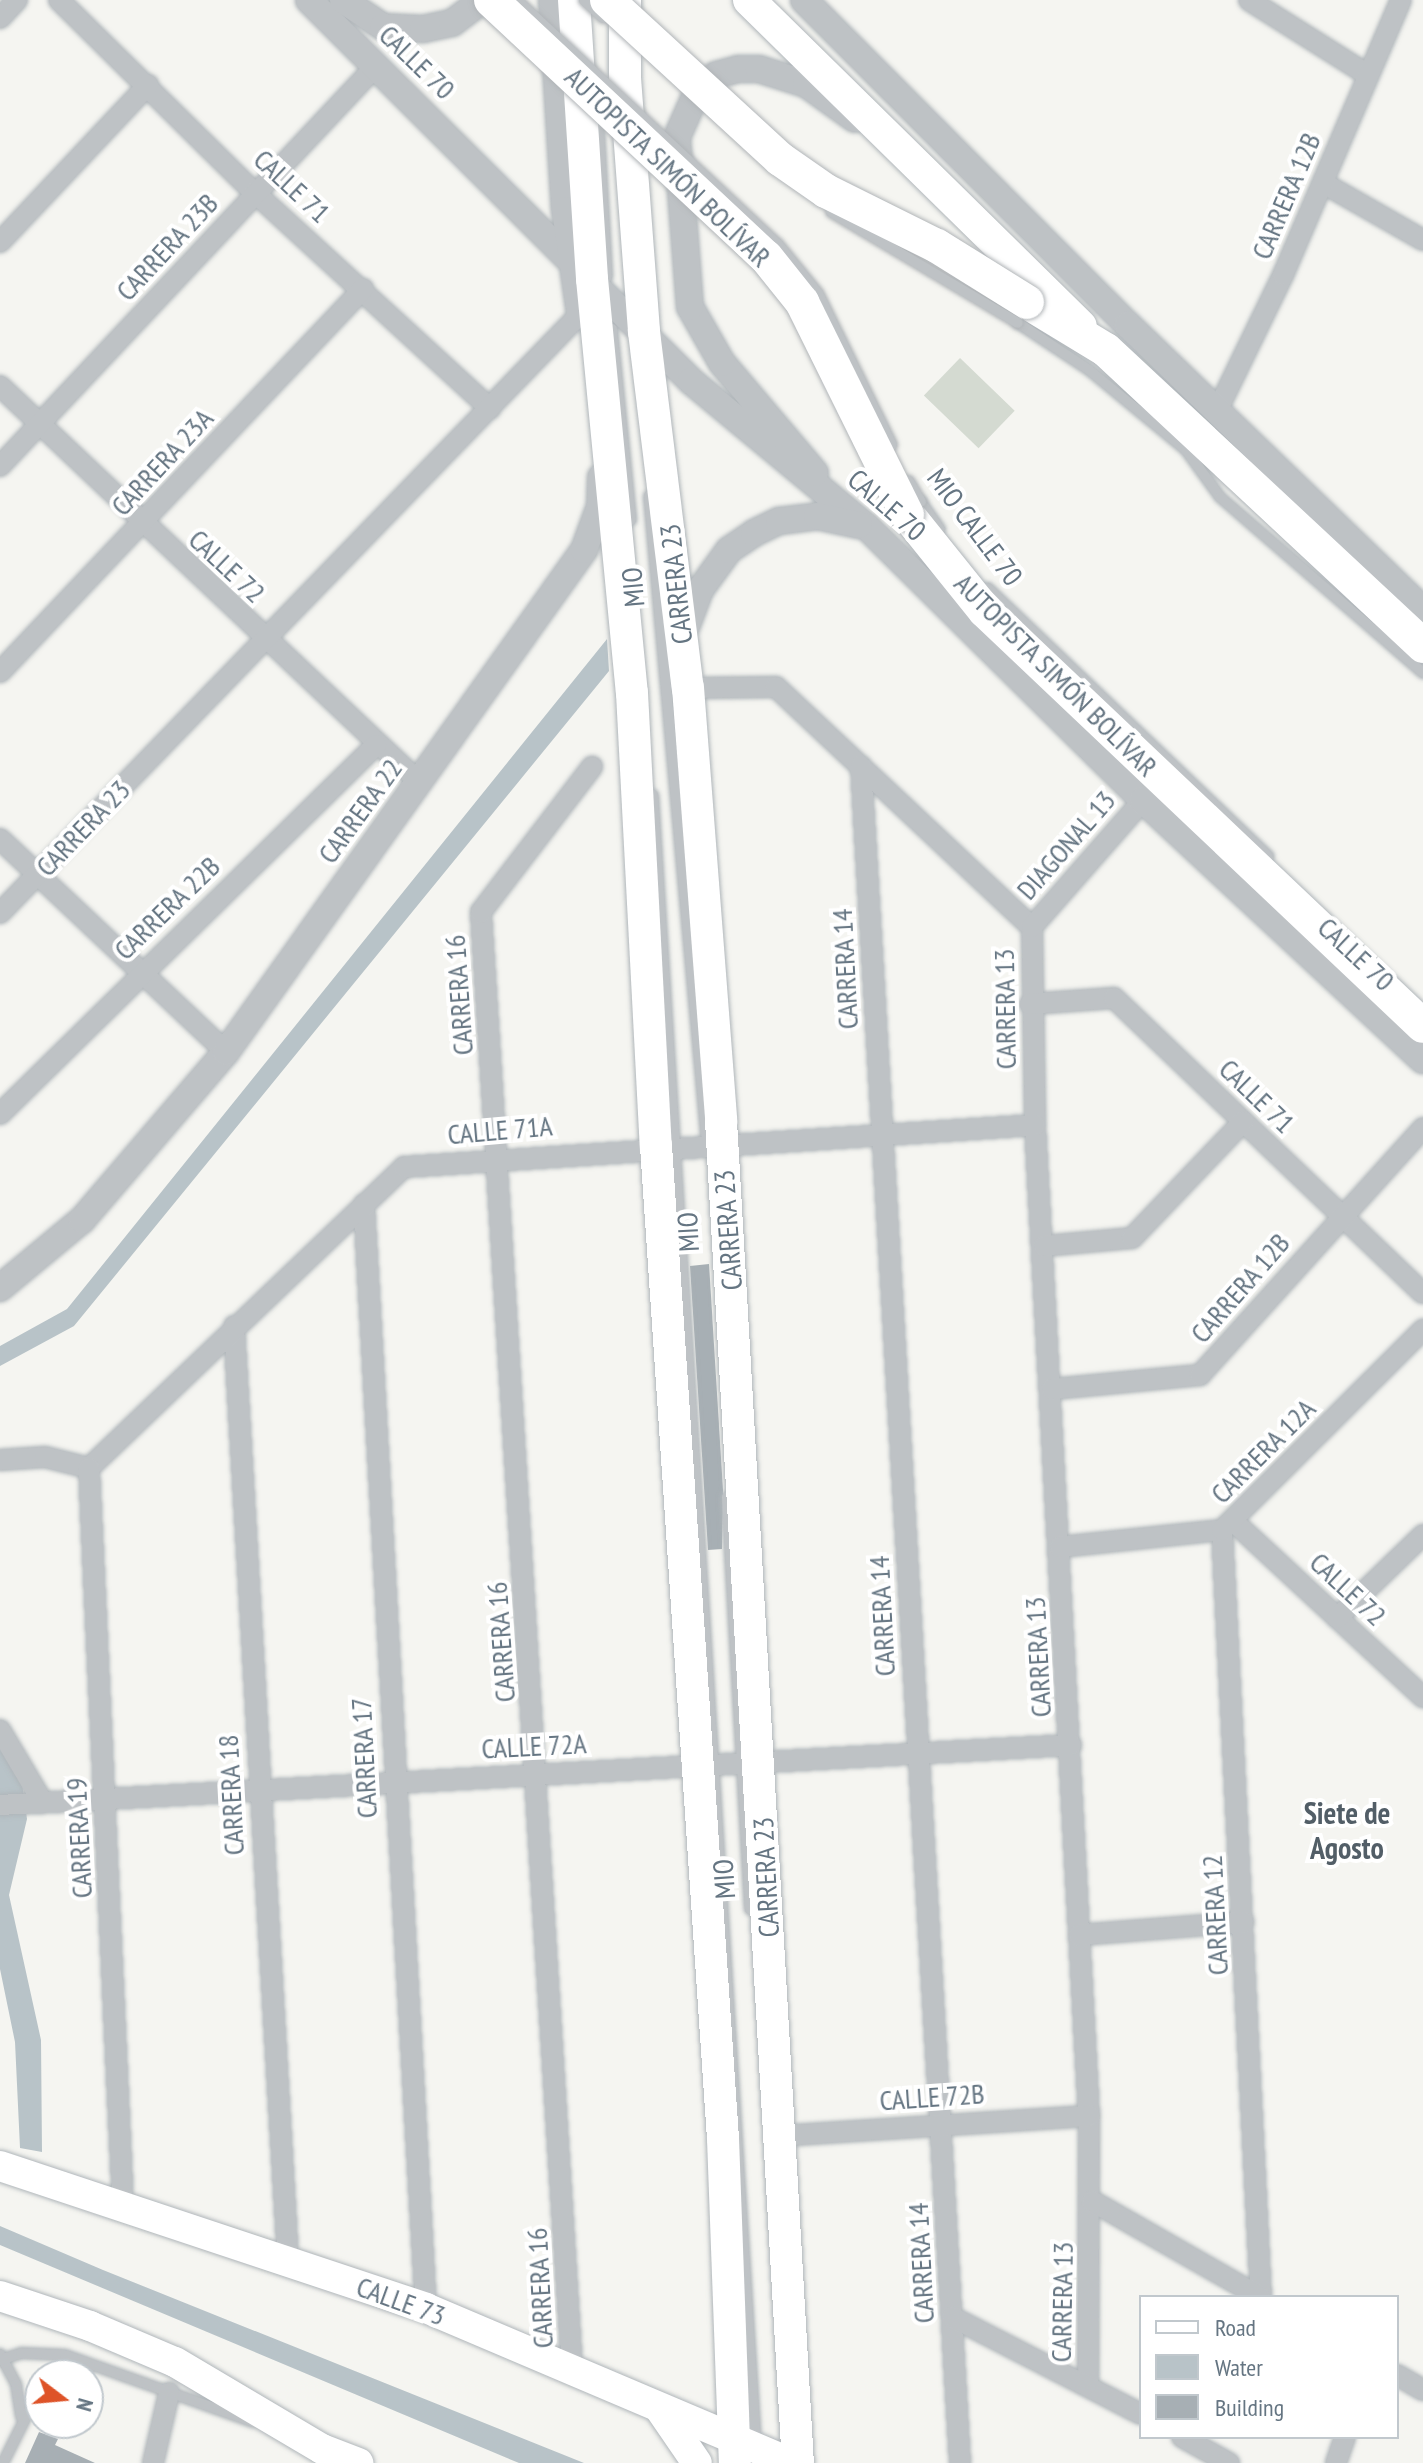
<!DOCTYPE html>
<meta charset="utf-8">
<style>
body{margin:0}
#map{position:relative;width:1423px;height:2463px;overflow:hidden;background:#f5f5f1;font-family:"PT Sans Narrow",sans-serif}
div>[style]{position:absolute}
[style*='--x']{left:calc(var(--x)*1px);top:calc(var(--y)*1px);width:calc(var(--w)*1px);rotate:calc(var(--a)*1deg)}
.green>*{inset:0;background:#d4dad1;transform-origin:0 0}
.water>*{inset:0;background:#b8c3c8}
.building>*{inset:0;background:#a7afb4}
.roads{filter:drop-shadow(0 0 2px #b0b6ba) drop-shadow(0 0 2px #b0b6ba)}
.service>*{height:10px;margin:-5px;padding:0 5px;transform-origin:5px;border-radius:5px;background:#bec2c5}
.minor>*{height:20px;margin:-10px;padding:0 10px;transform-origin:10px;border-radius:10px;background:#bec2c5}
.tertiary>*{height:26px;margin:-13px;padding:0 13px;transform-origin:13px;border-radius:13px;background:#bec2c5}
.secondary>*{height:30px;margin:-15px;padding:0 15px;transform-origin:15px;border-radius:15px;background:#fff}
.primary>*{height:32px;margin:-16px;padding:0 16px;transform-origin:16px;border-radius:16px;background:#fff}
.trunk>*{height:34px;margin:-17px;padding:0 17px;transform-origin:17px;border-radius:17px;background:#fff}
.bridges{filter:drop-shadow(0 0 2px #b1b5b8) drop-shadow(0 0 2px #b1b5b8)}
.service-bridge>*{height:10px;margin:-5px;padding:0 5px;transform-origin:5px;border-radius:5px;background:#bec2c5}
.trunk-bridge>*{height:34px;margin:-17px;padding:0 17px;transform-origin:17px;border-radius:17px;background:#fff}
span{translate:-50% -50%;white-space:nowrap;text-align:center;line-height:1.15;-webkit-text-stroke:8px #fff;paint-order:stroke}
.street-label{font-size:28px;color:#657582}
.neighbourhood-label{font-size:30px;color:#525e67;font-weight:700}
.legend{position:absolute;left:1139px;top:2295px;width:260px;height:144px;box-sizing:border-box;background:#fff;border:2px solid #c1c8cd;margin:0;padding:10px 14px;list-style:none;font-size:24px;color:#657582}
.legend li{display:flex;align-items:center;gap:16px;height:40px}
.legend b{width:40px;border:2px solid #c1c8cd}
.north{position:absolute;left:24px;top:2359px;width:80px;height:80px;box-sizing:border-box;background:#fff;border:2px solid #c1c8cd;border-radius:50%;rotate:106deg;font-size:22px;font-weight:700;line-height:32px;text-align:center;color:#657582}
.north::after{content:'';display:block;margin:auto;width:28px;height:36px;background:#de5328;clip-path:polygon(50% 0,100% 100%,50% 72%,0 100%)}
</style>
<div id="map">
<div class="green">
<div style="left:960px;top:358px;width:76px;height:52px;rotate:44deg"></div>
</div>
<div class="water">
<div style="clip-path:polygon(607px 639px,609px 671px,74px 1326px,0 1366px,0 1346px,67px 1309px)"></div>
<div style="clip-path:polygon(0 1739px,21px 1776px,27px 1819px,9px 1895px,41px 2040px,42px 2152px,20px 2148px,15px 2042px,0 1969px)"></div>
<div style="clip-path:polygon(0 2226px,103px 2270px,584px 2463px,519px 2463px,0 2245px)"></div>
</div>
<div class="building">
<div style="clip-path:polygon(709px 1264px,723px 1490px,722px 1549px,708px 1550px,690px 1266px)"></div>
<div style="clip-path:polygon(39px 2432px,58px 2439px,55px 2445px,95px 2463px,25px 2463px)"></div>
</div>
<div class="roads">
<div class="service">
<div style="--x:598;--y:114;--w:163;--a:86.8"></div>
<div style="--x:1018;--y:323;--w:85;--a:33.5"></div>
<div style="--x:1089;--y:370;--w:126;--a:39.5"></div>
<div style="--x:1186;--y:450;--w:58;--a:54.1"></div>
<div style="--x:1220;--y:497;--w:269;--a:40.9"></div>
<div style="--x:612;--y:329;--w:192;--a:84.3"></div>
<div style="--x:649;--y:496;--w:641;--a:84.89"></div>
<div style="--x:921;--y:502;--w:33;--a:55"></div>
<div style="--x:988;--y:588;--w:388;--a:43.7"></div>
<div style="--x:653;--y:795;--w:1652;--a:86.43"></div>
<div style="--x:727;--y:1497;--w:413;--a:86.8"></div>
<div style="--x:0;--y:2354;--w:34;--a:62"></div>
<div style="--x:16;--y:2384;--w:33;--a:81"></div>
<div style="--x:0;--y:2360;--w:22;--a:-18"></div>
<div style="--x:21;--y:2353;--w:44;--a:2.6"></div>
<div style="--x:65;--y:2355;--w:200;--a:19.6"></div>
<div style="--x:59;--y:2375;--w:32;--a:-14"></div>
<div style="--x:3;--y:2463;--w:83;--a:-63.4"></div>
</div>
<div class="minor">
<div style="--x:59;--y:0;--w:275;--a:44.6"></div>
<div style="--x:255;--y:193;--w:319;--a:42.5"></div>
<div style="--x:1249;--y:0;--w:141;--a:32.2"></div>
<div style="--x:0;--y:18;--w:25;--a:-47"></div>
<div style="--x:1323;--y:183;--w:115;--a:29.7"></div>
<div style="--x:0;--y:242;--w:216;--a:-46.7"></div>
<div style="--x:0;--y:386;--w:578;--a:43.39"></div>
<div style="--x:1217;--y:411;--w:151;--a:-64.1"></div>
<div style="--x:1283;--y:275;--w:299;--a:-66.8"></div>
<div style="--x:0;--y:466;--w:548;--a:-46.78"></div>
<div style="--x:0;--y:672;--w:528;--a:-46.54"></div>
<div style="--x:688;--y:688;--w:88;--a:-0.7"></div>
<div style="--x:776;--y:687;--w:351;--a:43.2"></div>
<div style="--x:861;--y:766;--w:1700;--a:86.66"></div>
<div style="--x:0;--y:839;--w:311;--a:43.3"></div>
<div style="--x:0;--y:913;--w:834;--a:-45.92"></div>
<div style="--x:1032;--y:927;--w:198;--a:89.1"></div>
<div style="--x:1035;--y:1125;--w:992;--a:86.88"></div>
<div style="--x:1089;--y:2116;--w:268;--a:90.2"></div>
<div style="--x:1032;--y:927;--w:169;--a:-48.8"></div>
<div style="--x:1030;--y:1004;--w:84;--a:-4.1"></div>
<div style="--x:1114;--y:998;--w:427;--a:43.7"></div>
<div style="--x:0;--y:1114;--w:527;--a:-44.46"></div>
<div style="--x:364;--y:1204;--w:1106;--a:86.79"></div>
<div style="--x:1044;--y:1246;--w:88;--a:-5.2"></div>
<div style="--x:1132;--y:1238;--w:161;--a:-46.3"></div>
<div style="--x:234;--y:1326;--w:937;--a:86.69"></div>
<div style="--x:1052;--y:1389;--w:149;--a:-5.4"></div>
<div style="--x:1200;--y:1375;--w:333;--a:-47.9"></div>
<div style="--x:0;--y:1460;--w:45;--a:-3.8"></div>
<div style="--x:45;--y:1457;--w:45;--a:14"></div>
<div style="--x:89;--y:1468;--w:436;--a:-43.7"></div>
<div style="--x:404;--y:1167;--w:632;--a:-3.81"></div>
<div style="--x:89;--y:1468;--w:738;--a:87.36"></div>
<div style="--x:1234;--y:1522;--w:258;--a:42.8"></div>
<div style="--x:1222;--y:1530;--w:768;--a:87.09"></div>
<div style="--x:1060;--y:1547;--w:163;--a:-6"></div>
<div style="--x:1222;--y:1530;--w:284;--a:-44.9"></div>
<div style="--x:1337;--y:1618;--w:120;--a:-44"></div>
<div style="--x:0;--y:1730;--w:82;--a:59.4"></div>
<div style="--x:0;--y:1805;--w:1073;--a:-3.21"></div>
<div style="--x:1079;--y:1935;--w:165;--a:-4.5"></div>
<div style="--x:779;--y:2136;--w:311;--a:-3.7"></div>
<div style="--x:1092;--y:2201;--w:193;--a:29.7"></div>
<div style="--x:952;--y:2317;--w:212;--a:27.2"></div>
<div style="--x:572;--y:2368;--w:1459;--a:-93.58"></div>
<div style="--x:481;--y:912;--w:183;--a:-52.6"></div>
<div style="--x:1397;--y:2375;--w:30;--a:30"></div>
<div style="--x:1182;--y:2437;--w:54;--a:29"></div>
<div style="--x:153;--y:2463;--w:72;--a:-77.1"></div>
<div style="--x:1336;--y:2463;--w:28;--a:-71"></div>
</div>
<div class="tertiary">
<div style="--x:309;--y:0;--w:540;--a:44.92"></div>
<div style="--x:691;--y:381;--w:229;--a:39.7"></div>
<div style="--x:867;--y:527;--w:388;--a:44.7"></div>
<div style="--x:1143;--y:800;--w:382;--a:42.9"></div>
<div style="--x:343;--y:0;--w:48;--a:34"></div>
<div style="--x:383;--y:27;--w:40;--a:2.9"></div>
<div style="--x:423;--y:29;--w:30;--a:-12"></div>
<div style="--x:452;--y:23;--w:39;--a:-37"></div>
<div style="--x:552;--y:0;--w:210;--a:86.5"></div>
<div style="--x:565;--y:210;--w:105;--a:81.8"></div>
<div style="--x:804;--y:0;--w:459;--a:45.1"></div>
<div style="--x:1128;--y:325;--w:410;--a:44"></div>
<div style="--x:815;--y:473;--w:144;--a:-130.2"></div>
<div style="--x:722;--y:363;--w:64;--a:-119.7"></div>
<div style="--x:690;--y:307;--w:170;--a:-94.4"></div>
<div style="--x:677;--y:137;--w:49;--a:-66"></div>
<div style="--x:697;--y:92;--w:25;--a:-42"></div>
<div style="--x:716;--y:75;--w:23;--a:-15"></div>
<div style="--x:738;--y:69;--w:21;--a:0"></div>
<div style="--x:759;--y:69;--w:49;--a:17.7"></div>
<div style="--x:806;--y:84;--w:60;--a:35.5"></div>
<div style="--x:682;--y:638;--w:51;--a:-69.4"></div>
<div style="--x:700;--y:590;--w:49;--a:-54.1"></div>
<div style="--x:729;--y:550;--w:30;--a:-34"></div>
<div style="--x:754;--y:533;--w:28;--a:-26"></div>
<div style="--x:779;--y:521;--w:38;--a:-7"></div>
<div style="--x:817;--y:516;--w:43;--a:12.1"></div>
<div style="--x:0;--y:1288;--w:107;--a:-39.7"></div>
<div style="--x:82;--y:1220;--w:221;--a:-49.4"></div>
<div style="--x:226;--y:1052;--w:617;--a:-54.51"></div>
<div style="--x:584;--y:550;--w:47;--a:-70"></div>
<div style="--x:600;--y:506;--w:29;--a:-88"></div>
</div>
<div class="secondary">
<div style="--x:0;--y:2166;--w:449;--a:18.4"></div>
<div style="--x:426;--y:2308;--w:397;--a:23"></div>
<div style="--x:0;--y:2296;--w:95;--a:18.4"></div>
<div style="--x:90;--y:2326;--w:92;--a:23"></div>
<div style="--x:175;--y:2362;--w:171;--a:30.6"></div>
<div style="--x:322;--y:2449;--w:39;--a:21"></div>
<div style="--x:660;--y:2409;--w:65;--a:55.6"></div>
</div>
<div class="primary">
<div style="--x:574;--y:0;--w:280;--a:86.3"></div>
<div style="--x:592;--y:279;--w:416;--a:84.5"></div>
<div style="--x:632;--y:693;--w:454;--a:87"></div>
<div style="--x:656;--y:1146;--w:995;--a:86.14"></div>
<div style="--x:723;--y:2139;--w:324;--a:87.9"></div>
<div style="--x:625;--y:0;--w:78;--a:90"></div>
<div style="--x:625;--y:78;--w:255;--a:85.7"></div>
<div style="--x:644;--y:332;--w:359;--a:83"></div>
<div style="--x:688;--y:688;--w:434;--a:85.6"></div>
<div style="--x:721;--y:1121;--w:1344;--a:86.72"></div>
<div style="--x:749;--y:0;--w:465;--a:44.5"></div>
</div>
<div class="trunk">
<div style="--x:1027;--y:302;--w:92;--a:31.3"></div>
<div style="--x:1106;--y:350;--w:434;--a:43"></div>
<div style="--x:907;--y:514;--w:124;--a:51.2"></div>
<div style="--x:985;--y:611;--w:603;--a:43.46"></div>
</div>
</div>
<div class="bridges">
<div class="service-bridge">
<div style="--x:517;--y:0;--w:357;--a:43.1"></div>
<div style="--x:778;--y:244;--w:63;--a:50.8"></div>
<div style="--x:818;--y:293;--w:169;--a:64"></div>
<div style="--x:584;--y:0;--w:26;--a:43"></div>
<div style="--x:831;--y:212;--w:217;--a:30.7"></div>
<div style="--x:909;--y:481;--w:24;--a:60"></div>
</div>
<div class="trunk-bridge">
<div style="--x:491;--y:0;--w:376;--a:43.1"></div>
<div style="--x:766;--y:257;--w:58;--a:51.3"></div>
<div style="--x:802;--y:302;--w:237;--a:63.7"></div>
<div style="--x:607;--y:0;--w:235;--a:42.6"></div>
<div style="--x:780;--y:159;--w:56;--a:34.8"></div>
<div style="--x:826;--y:191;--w:124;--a:26.4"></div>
<div style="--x:937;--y:246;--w:106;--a:31.9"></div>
</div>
</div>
<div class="street-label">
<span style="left:417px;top:62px;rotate:44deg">CALLE 70</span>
<span style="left:668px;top:167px;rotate:44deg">AUTOPISTA SIMÓN BOLÍVAR</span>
<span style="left:292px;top:186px;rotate:43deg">CALLE 71</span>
<span style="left:1286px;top:196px;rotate:-67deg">CARRERA 12B</span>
<span style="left:167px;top:247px;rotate:-47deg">CARRERA 23B</span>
<span style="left:162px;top:462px;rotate:-47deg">CARRERA 23A</span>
<span style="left:887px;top:505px;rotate:41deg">CALLE 70</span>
<span style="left:975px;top:527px;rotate:53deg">MIO CALLE 70</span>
<span style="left:227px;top:566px;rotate:43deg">CALLE 72</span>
<span style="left:676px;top:584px;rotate:-96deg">CARRERA 23</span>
<span style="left:633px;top:587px;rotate:-95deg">MIO</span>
<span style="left:1056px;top:675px;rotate:45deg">AUTOPISTA SIMÓN BOLÍVAR</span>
<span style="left:360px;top:811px;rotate:-54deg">CARRERA 22</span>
<span style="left:83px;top:828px;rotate:-46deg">CARRERA 23</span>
<span style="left:1066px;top:845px;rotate:-49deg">DIAGONAL 13</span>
<span style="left:167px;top:908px;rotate:-44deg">CARRERA 22B</span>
<span style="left:1356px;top:954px;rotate:43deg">CALLE 70</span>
<span style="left:845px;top:969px;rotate:-93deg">CARRERA 14</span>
<span style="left:459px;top:995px;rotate:-94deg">CARRERA 16</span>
<span style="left:1005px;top:1009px;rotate:-91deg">CARRERA 13</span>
<span style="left:1257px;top:1096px;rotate:44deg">CALLE 71</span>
<span style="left:500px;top:1130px;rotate:-5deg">CALLE 71A</span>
<span style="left:728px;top:1230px;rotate:-94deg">CARRERA 23</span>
<span style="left:688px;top:1232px;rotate:-93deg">MIO</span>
<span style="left:1240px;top:1288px;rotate:-49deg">CARRERA 12B</span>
<span style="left:1263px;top:1451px;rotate:-45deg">CARRERA 12A</span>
<span style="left:1348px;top:1589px;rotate:43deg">CALLE 72</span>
<span style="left:882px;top:1616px;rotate:-93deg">CARRERA 14</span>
<span style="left:501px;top:1642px;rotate:-94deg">CARRERA 16</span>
<span style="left:1038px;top:1657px;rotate:-93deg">CARRERA 13</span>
<span style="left:534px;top:1746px;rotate:-3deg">CALLE 72A</span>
<span style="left:364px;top:1758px;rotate:-93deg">CARRERA 17</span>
<span style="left:231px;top:1795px;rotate:-93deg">CARRERA 18</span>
<span style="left:79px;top:1838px;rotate:-93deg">CARRERA 19</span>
<span style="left:766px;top:1877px;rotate:-93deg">CARRERA 23</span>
<span style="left:724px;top:1879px;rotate:-94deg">MIO</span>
<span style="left:1215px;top:1915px;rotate:-93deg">CARRERA 12</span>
<span style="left:932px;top:2097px;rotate:-4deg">CALLE 72B</span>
<span style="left:921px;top:2263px;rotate:-93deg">CARRERA 14</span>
<span style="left:540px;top:2288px;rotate:-93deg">CARRERA 16</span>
<span style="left:401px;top:2301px;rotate:20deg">CALLE 73</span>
<span style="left:1062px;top:2302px;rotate:-89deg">CARRERA 13</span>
</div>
<div class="neighbourhood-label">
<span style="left:1347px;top:1830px">Siete de<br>Agosto</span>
</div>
<ul class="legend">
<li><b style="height:10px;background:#fff"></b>Road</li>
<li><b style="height:22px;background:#b8c3c8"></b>Water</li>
<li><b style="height:22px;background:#a7afb4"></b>Building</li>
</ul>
<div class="north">N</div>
</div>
